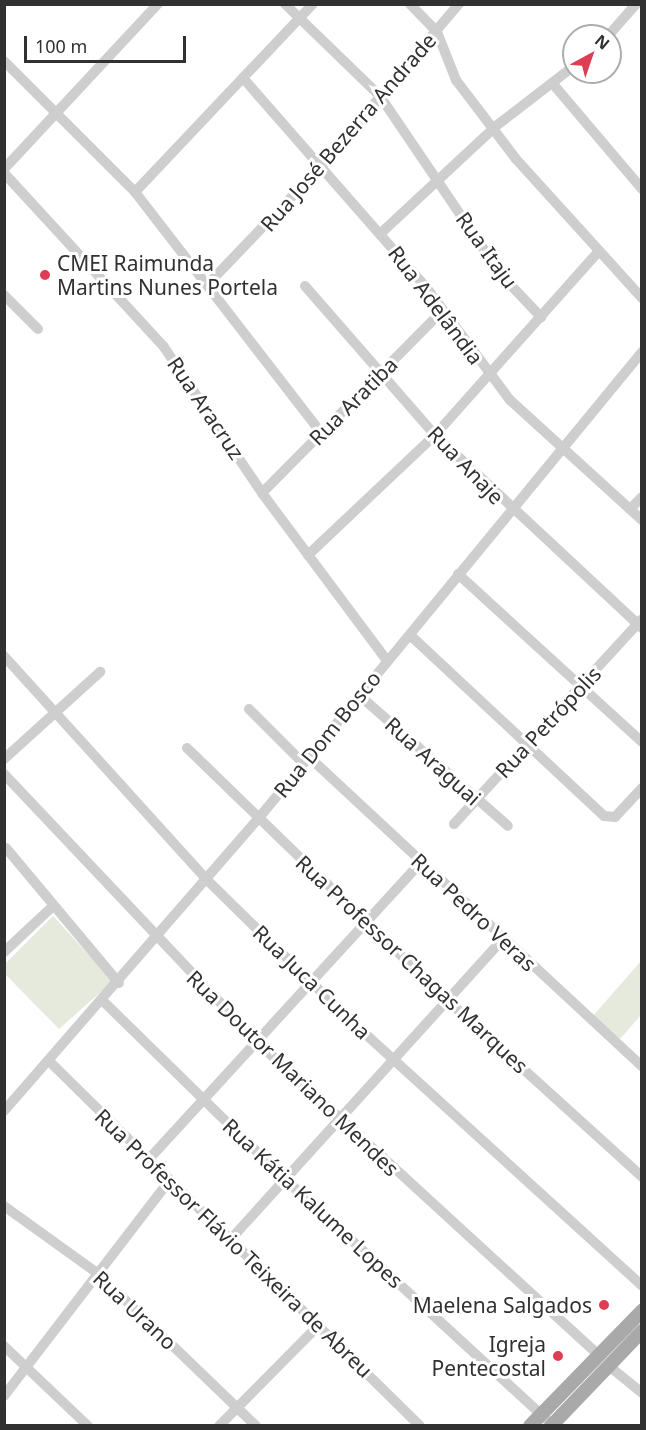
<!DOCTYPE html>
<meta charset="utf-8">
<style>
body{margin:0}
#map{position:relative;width:646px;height:1430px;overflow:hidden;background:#fff;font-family:"Noto Sans",sans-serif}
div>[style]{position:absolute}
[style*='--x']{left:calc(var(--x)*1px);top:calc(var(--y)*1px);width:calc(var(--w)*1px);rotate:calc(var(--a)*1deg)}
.green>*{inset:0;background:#e5eadd}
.minor>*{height:10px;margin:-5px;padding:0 5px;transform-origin:5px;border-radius:5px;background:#cecece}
.major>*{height:14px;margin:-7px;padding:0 7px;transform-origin:7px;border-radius:7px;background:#a9a9a9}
.dots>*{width:16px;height:16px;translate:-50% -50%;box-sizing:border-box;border:3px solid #fff;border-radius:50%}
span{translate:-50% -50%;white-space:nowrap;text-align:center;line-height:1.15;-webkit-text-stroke:6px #fff;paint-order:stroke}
.street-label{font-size:21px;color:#313131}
.poi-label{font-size:21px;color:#313131}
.left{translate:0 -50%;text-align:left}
.right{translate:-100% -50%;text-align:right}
.frame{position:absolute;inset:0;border:6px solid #313131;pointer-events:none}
.north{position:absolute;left:562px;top:24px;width:60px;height:60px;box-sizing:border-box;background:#fff;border:2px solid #adadad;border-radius:50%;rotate:40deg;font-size:16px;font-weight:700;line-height:24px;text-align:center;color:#313131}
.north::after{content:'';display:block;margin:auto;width:21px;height:27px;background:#dd3e53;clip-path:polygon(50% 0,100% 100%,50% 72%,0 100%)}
.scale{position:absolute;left:24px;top:36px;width:162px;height:27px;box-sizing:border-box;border:3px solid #313131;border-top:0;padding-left:8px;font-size:18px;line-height:21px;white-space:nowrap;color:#313131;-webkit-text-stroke:4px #fff;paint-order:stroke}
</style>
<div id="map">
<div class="green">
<div style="clip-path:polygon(53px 916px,113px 981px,59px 1029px,5px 974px,5px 964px)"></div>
<div style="clip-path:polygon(641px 961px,641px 1015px,620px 1039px,592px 1017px)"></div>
</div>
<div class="minor">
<div style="--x:285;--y:4;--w:132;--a:44.1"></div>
<div style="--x:380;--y:96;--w:217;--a:55.9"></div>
<div style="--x:502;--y:276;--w:57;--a:46.4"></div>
<div style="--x:410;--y:4;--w:39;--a:46"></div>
<div style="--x:437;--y:32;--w:52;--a:68.4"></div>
<div style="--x:456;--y:80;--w:99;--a:52.8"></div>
<div style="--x:516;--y:159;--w:188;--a:47.8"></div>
<div style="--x:608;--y:36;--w:43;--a:-48.8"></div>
<div style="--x:4;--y:61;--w:185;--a:45"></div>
<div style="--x:135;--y:192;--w:304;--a:52.3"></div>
<div style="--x:243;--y:78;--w:278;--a:48.8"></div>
<div style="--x:426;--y:287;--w:141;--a:53.4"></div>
<div style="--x:510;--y:400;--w:178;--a:42.3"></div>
<div style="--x:553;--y:84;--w:138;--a:49.7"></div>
<div style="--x:4;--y:169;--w:226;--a:-47"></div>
<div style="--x:4;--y:173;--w:236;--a:47.4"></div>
<div style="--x:164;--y:347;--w:176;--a:56.1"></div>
<div style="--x:262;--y:493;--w:209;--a:53.3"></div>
<div style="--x:135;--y:192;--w:259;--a:-46.6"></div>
<div style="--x:381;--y:233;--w:157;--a:-42.9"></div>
<div style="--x:496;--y:126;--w:98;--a:-37.6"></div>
<div style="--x:209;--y:283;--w:166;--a:-46.2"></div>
<div style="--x:324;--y:163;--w:209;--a:-49.7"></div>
<div style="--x:305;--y:286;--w:198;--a:48.9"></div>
<div style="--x:435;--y:435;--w:283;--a:43"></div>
<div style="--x:4;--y:295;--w:48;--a:45"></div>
<div style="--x:262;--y:493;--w:257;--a:-45.3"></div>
<div style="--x:630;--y:509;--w:17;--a:-45"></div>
<div style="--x:308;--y:555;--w:175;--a:-43.4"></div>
<div style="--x:435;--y:435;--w:245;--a:-48.3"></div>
<div style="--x:458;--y:574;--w:249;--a:42.4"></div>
<div style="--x:410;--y:635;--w:265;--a:43"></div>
<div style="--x:604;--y:816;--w:11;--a:5"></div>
<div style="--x:615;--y:817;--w:40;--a:-47"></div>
<div style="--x:4;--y:656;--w:299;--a:47.8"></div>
<div style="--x:205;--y:878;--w:202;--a:44.4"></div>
<div style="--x:349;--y:1019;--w:396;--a:42.3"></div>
<div style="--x:359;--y:695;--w:198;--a:41.3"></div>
<div style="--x:249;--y:709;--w:76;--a:45"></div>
<div style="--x:187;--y:748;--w:361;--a:44.1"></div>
<div style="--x:446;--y:999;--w:265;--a:42.2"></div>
<div style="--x:308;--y:756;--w:456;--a:42.9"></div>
<div style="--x:4;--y:759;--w:130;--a:-42.2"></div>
<div style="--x:4;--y:774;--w:370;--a:46.6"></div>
<div style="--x:258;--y:1043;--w:463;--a:42.5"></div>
<div style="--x:454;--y:824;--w:277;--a:-47.5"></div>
<div style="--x:6;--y:848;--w:176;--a:50.1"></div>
<div style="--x:4;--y:952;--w:66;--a:-43.2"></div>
<div style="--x:103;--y:1001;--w:255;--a:44.4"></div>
<div style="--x:285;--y:1179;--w:355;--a:42.6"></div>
<div style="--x:49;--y:1061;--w:520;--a:44.53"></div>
<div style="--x:4;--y:1111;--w:387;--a:-49"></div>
<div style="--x:258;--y:819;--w:605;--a:-50.57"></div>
<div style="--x:149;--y:1159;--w:401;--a:-47.5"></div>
<div style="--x:4;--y:1206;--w:113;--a:35.7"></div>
<div style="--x:96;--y:1272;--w:222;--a:43.9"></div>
<div style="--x:230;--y:1240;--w:406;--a:-47.8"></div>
<div style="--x:4;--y:1346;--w:116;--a:43.6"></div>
<div style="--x:609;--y:1366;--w:43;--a:39.3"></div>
<div style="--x:4;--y:1396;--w:272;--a:-52.5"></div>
<div style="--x:219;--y:1426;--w:142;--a:-45.3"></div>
</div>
<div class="major">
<div style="--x:530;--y:1426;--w:161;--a:-45.8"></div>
<div style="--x:551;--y:1426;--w:132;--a:-46.2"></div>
</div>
<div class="dots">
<div style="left:45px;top:275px;background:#dd3e53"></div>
<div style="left:604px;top:1305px;background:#dd3e53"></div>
<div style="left:558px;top:1356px;background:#dd3e53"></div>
</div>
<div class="street-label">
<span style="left:348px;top:132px;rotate:-49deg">Rua José Bezerra Andrade</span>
<span style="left:487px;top:250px;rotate:54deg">Rua Itaju</span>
<span style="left:436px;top:305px;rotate:53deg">Rua Adelândia</span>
<span style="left:353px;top:401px;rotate:-45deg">Rua Aratiba</span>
<span style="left:206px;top:408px;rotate:56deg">Rua Aracruz</span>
<span style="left:466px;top:465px;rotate:46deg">Rua Anaje</span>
<span style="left:548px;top:722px;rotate:-47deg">Rua Petrópolis</span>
<span style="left:327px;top:734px;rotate:-51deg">Rua Dom Bosco</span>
<span style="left:433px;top:761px;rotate:42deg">Rua Araguai</span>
<span style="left:474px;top:912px;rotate:43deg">Rua Pedro Veras</span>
<span style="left:412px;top:964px;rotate:43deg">Rua Professor Chagas Marques</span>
<span style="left:312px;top:982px;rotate:44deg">Rua Juca Cunha</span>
<span style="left:293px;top:1073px;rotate:44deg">Rua Doutor Mariano Mendes</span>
<span style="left:313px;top:1203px;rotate:43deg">Rua Kátia Kalume Lopes</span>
<span style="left:234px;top:1243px;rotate:44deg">Rua Professor Flávio Teixeira de Abreu</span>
<span style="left:135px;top:1310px;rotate:43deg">Rua Urano</span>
</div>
<div class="poi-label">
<span class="left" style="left:57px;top:275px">CMEI Raimunda<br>Martins Nunes Portela</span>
<span class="right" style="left:592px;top:1305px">Maelena Salgados</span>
<span class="right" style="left:546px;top:1356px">Igreja<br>Pentecostal</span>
</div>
<div class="frame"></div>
<div class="north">N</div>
<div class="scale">100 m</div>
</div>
